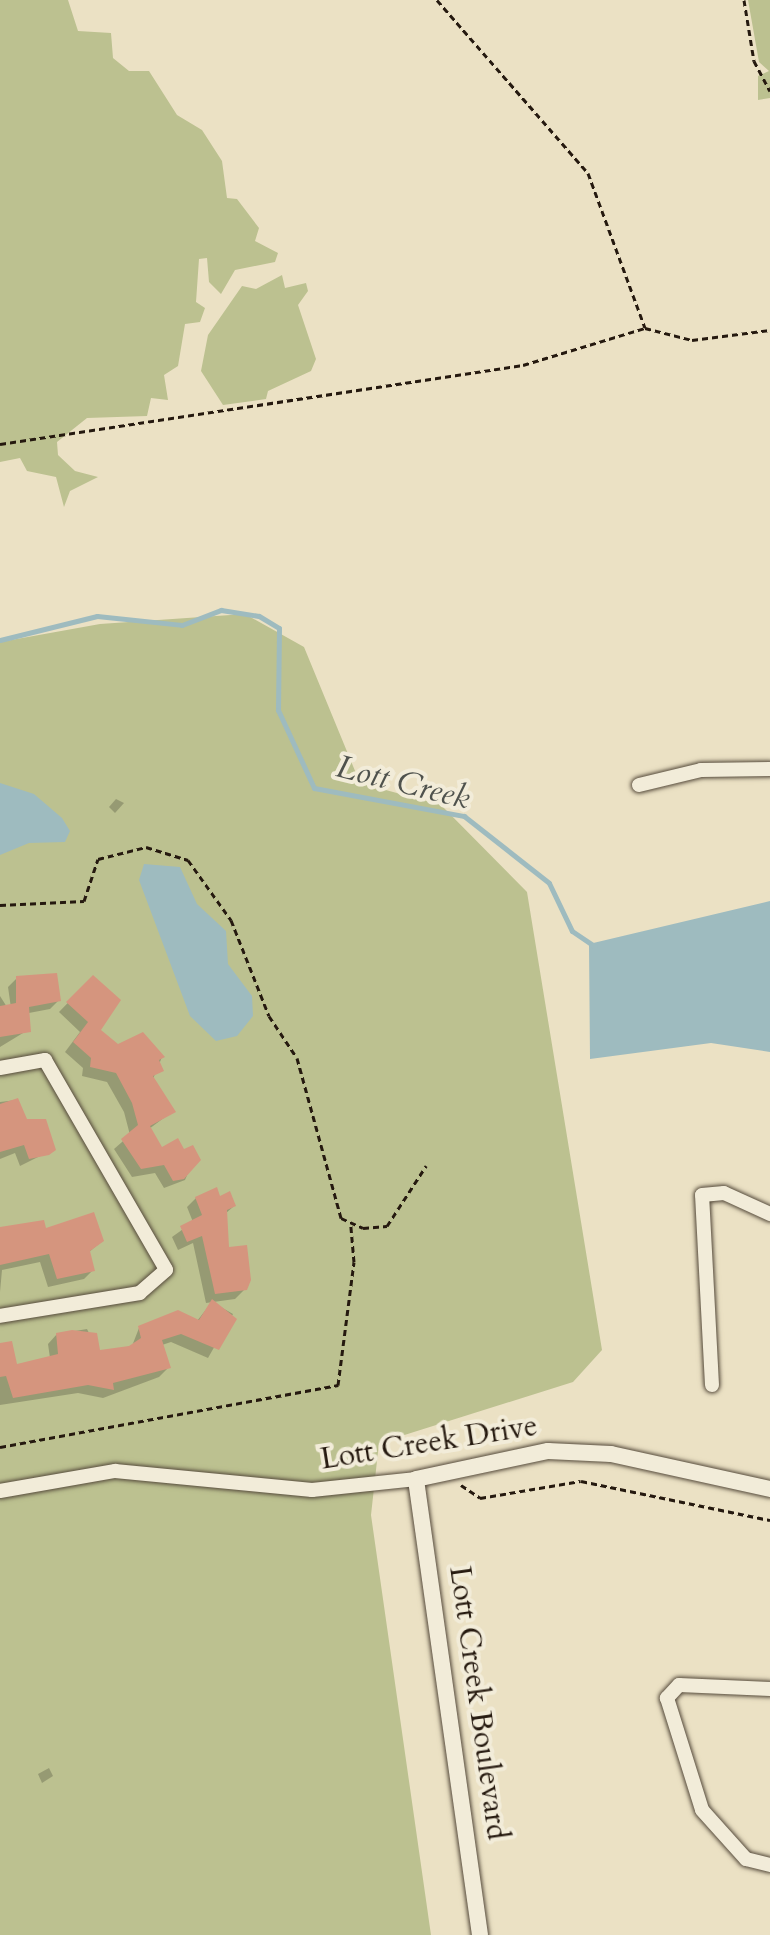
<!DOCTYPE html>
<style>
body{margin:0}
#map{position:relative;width:770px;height:1935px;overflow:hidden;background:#ebe1c4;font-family:Cardo,serif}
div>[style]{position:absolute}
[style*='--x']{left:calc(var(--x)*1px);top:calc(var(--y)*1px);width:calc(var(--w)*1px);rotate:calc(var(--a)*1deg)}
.green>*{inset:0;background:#bcc190}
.water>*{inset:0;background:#9ebbbf}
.shadow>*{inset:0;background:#0003}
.stream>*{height:5px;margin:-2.5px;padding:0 2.5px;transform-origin:2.5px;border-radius:2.5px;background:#9ebbbf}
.building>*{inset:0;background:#d5957e}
.path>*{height:3px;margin-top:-1.5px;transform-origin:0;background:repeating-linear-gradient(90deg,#25190f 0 6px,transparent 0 10px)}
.roads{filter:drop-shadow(0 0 2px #564b3c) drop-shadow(0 0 2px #564b3c)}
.minor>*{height:14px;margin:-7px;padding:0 7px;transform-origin:7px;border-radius:7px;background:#f2ecd9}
.tertiary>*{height:16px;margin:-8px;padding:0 8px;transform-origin:8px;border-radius:8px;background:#f2ecd9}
span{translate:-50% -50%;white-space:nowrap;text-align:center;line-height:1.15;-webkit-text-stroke:8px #f2ecd9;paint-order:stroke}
.street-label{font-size:30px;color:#25190f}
.water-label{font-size:32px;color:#4f524d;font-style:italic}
</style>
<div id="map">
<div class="green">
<div style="clip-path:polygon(0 0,68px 0,78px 31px,111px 33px,113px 58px,129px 71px,149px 71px,177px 115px,202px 130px,222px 161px,227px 198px,237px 199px,259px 228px,255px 241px,278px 253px,275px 262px,235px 270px,221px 294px,209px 282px,207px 258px,199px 259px,196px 302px,205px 308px,200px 322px,185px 324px,178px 366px,164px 375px,168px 400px,151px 398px,147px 416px,87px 418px,57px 442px,58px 455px,75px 471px,98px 477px,70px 491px,64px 507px,56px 477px,27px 471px,20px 458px,0 462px)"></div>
<div style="clip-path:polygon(748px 0,770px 0,770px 98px,758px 100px,758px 76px,769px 71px,759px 62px)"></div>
<div style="clip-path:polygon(282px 275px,285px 288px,306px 283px,308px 291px,298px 305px,316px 359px,311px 371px,268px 391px,266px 399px,223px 405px,201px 371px,208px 335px,242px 286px,256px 289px)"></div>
<div style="clip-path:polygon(245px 614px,304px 647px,360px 783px,441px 805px,527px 892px,602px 1350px,573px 1382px,379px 1443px,371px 1515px,431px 1935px,0 1935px,0 642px,100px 624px)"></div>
</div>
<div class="water">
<div style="clip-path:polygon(0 783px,34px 794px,62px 818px,70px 831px,65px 842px,29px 843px,0 855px)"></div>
<div style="clip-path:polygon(144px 864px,180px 867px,197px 904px,226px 931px,228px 964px,252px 996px,253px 1016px,237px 1036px,216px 1041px,190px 1016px,139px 880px)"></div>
<div style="clip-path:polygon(770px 901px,770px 1052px,711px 1043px,590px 1059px,589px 944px)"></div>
</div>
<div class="shadow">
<div style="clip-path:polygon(116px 799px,124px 803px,115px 813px,109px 807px)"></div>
<div style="clip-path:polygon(93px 977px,98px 1030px,117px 1046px,162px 1057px,153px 1079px,173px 1111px,149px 1129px,161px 1150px,191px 1166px,185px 1180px,164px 1188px,155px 1173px,132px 1177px,114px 1149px,130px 1135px,124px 1112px,107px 1082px,82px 1076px,83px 1068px,65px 1052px,80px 1032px,59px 1012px)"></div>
<div style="clip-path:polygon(17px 978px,59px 1000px,50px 1009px,13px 1016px,23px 1033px,0 1047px,0 996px,12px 1015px,8px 987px)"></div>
<div style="clip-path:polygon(17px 1100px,26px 1121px,54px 1149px,20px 1166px,15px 1153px,0 1159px,0 1102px)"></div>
<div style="clip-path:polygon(196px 1198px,234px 1206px,225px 1214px,227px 1249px,245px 1289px,235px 1299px,206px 1303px,193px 1243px,178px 1250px,172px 1237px,193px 1222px,187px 1207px)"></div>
<div style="clip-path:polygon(0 1229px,45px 1230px,102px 1241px,88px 1253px,93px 1270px,84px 1279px,48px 1287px,40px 1262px,2px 1270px,0 1292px)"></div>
<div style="clip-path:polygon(212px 1302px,233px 1314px,208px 1358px,171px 1342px,162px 1345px,168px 1368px,159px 1377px,103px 1398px,78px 1393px,0 1405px,0 1345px,16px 1367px,50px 1358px,48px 1344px,57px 1334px,87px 1329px,99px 1353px,132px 1346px,139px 1328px,197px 1321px)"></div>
<div style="clip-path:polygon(49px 1768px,53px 1776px,42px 1783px,38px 1774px)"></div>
</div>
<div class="stream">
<div style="--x:0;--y:640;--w:100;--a:-13.9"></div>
<div style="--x:97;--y:616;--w:85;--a:6"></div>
<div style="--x:182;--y:625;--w:42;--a:-21"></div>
<div style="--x:221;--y:610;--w:38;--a:9"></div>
<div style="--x:259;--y:616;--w:23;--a:31"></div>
<div style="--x:279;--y:628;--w:82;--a:90.7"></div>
<div style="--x:278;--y:710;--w:86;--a:65.2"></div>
<div style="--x:314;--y:788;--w:153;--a:10.6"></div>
<div style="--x:464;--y:816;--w:108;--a:38.2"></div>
<div style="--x:549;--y:883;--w:53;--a:64.4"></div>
<div style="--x:572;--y:931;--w:27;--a:34"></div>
</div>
<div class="building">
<div style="clip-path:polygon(57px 973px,61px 1001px,29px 1007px,31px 1032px,0 1037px,0 1006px,16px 1003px,16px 976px)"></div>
<div style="clip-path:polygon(93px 975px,121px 1000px,101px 1030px,118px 1044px,143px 1032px,165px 1057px,159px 1060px,164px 1071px,153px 1076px,176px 1112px,150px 1126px,162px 1147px,178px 1138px,184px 1149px,193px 1145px,201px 1160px,184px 1179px,173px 1181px,164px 1165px,141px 1169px,121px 1139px,138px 1125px,132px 1103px,116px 1073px,90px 1067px,91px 1058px,73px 1042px,88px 1022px,66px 1002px)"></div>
<div style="clip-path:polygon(18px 1098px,27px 1119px,46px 1119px,56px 1150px,49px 1155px,29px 1159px,24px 1145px,0 1152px,0 1104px)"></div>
<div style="clip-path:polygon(217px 1187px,220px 1196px,230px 1191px,236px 1206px,227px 1210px,229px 1247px,247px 1245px,251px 1280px,247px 1290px,215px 1294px,202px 1236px,187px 1242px,180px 1226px,202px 1215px,195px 1197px)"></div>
<div style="clip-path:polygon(94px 1212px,104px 1241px,90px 1251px,95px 1271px,57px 1279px,49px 1254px,0 1265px,0 1227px,44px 1220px,46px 1228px)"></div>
<div style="clip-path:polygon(212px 1299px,237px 1319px,219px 1350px,181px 1334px,162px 1340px,171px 1368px,113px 1383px,114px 1390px,88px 1385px,13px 1398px,6px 1376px,0 1377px,0 1343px,12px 1341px,17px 1364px,58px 1354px,56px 1333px,72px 1330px,97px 1333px,100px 1350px,129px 1346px,141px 1338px,138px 1326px,178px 1310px,199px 1320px)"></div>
</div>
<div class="path">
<div style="--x:437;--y:0;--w:230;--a:48.9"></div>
<div style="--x:588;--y:173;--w:165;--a:69.8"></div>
<div style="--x:744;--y:0;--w:62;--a:80.7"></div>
<div style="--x:754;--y:61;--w:34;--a:62"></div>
<div style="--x:0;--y:444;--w:529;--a:-8.59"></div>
<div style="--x:523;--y:365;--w:127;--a:-16.9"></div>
<div style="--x:645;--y:328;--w:49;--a:14.3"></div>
<div style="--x:692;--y:340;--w:79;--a:-7.3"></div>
<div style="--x:0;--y:905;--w:84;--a:-2.7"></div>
<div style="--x:84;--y:901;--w:44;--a:-71.6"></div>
<div style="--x:98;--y:859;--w:49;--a:-14"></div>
<div style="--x:146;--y:847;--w:44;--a:17.2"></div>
<div style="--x:188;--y:860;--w:74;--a:54.4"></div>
<div style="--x:231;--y:920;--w:103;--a:68.4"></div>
<div style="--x:269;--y:1016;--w:50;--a:56.3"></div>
<div style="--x:297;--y:1058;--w:166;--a:74.6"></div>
<div style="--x:341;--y:1218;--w:24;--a:24"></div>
<div style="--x:363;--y:1228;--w:24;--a:-5"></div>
<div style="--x:387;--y:1226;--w:72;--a:-57"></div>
<div style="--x:0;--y:1447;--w:344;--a:-10.4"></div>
<div style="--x:338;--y:1385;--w:124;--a:-82.6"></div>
<div style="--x:354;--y:1262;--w:37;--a:-95"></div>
<div style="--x:461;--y:1485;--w:23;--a:34"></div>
<div style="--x:480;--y:1498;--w:102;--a:-9.6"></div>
<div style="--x:581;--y:1481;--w:193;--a:11.7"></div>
</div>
<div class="roads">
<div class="minor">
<div style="--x:639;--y:785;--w:64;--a:-13.6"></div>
<div style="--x:701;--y:770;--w:69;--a:-0.8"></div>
<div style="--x:0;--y:1068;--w:46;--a:-10.1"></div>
<div style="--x:45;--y:1060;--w:242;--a:60"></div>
<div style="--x:166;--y:1270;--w:35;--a:139"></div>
<div style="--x:140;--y:1293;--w:142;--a:170.7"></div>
<div style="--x:712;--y:1385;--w:190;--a:-93"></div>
<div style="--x:702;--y:1195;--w:22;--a:-5"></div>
<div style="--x:724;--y:1193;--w:51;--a:24.5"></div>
<div style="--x:0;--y:1491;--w:117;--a:-9.9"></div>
<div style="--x:115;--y:1471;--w:198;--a:5.5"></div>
<div style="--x:312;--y:1490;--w:105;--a:-6"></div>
<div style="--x:770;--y:1689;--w:91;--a:-177.5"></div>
<div style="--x:679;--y:1685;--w:18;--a:133"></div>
<div style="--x:667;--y:1698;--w:117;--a:72.6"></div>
<div style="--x:702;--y:1810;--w:66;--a:48.1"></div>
<div style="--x:746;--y:1859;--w:25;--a:14"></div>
</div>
<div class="tertiary">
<div style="--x:480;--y:1935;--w:460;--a:-98"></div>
<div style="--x:416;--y:1479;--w:135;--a:-12"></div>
<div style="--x:548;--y:1451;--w:63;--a:2.7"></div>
<div style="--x:611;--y:1454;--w:163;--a:12.4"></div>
</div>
</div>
<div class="street-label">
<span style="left:429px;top:1443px;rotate:-9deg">Lott Creek Drive</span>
<span style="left:478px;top:1703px;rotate:82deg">Lott Creek Boulevard</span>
</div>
<div class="water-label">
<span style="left:403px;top:783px;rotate:14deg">Lott Creek</span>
</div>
</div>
